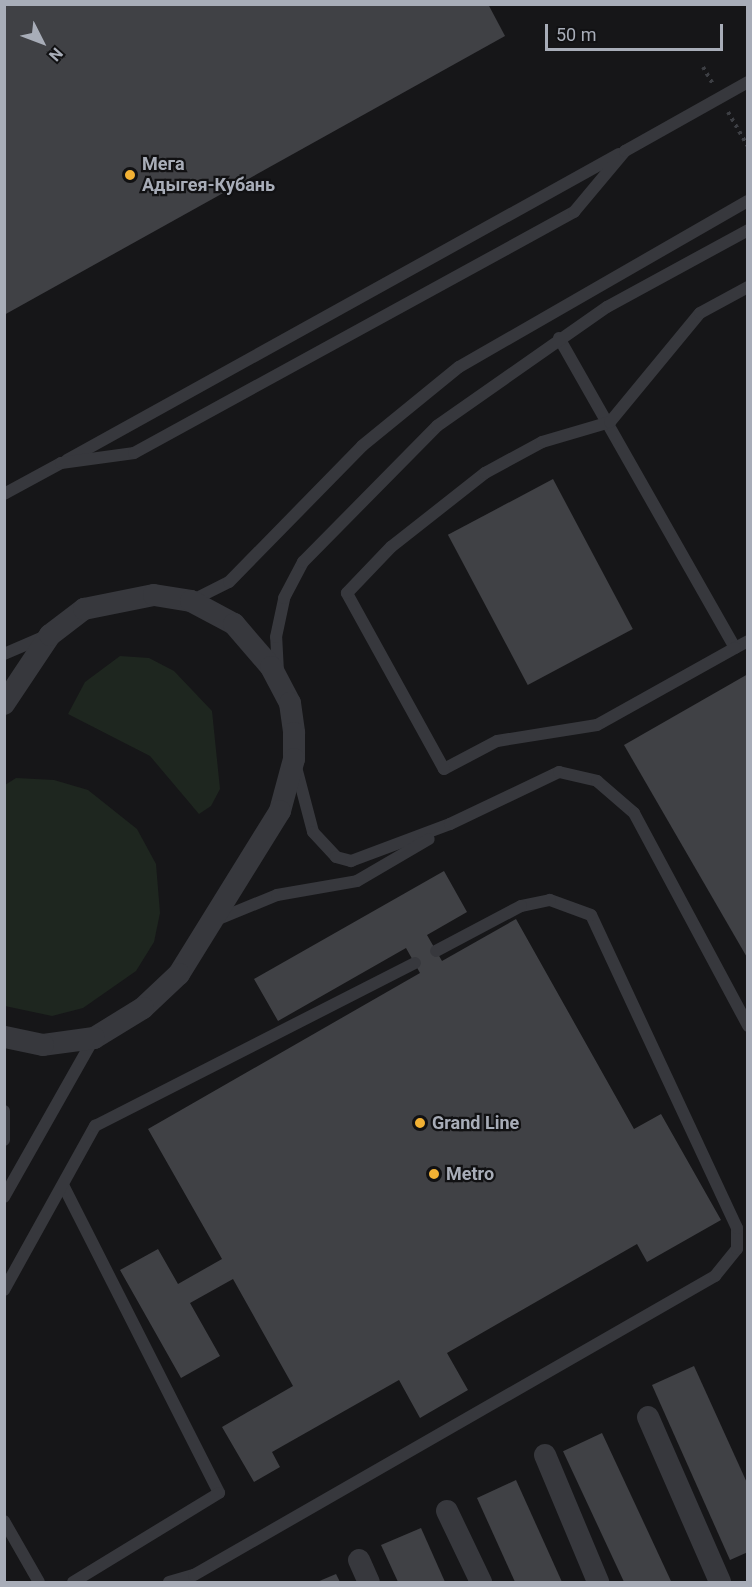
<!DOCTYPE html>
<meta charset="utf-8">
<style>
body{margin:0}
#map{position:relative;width:752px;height:1587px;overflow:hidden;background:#161618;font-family:Roboto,sans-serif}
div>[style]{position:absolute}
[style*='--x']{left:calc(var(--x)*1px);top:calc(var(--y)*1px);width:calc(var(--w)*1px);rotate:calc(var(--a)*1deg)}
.green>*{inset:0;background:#1e261f}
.building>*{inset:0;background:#404145;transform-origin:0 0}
.path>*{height:4px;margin-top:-2px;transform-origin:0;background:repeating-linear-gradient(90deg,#3d3f44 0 3px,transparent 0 7.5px)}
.service>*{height:12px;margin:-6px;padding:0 6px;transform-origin:6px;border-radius:6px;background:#37383d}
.minor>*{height:22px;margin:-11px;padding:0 11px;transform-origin:11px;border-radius:11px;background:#37383d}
.dots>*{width:16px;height:16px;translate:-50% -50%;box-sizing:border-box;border:3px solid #111113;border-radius:50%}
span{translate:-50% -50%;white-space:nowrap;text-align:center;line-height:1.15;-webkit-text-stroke:4.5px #111113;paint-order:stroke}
.poi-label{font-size:18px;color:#a8adb8;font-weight:700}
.left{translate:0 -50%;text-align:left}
.frame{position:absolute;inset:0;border:6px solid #a8adb8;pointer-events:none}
.north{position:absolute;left:12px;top:12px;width:60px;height:60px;-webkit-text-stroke:4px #111113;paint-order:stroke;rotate:132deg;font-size:16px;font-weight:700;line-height:24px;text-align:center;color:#a8adb8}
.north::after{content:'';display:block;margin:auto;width:21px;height:27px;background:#a8adb8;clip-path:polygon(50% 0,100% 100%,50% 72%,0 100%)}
.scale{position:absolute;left:545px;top:24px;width:178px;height:27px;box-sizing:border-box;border:3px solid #a8adb8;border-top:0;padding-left:8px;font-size:18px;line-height:21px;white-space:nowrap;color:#a8adb8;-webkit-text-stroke:4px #111113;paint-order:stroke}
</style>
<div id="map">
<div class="green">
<div style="clip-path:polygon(120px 656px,149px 658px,174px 671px,212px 711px,220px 789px,211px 806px,199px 814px,150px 756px,68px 714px,85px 682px)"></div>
<div style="clip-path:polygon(16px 778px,54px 780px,88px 790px,137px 829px,156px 864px,160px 913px,154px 942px,136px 971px,83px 1008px,52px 1016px,5px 1006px,5px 785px)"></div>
</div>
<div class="building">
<div style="clip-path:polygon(4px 4px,488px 4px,505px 36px,4px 315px)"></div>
<div style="left:553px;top:479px;width:170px;height:119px;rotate:62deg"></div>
<div style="clip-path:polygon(748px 674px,748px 959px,624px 745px)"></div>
<div style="clip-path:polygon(444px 871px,467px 912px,427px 935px,442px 961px,516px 919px,634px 1129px,661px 1114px,721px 1220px,647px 1262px,637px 1244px,447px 1353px,468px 1390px,420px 1418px,399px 1380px,272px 1452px,280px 1467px,254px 1482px,222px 1427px,293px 1386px,233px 1279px,190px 1303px,220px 1356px,181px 1378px,120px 1270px,158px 1249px,178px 1284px,222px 1259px,148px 1129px,420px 973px,406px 948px,278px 1021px,254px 979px)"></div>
<div style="clip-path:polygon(694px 1366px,748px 1485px,748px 1552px,730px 1560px,652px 1385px)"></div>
<div style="left:602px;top:1433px;width:164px;height:43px;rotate:65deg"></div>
<div style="clip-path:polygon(516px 1480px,562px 1582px,515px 1582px,477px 1498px)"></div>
<div style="clip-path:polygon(421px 1528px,445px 1582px,398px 1582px,381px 1545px)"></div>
<div style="clip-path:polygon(336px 1574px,340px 1582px,317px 1582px)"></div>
</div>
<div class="path">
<div style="--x:703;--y:67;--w:20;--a:60"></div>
<div style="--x:728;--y:112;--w:39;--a:60"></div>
</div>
<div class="service">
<div style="--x:559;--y:338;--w:356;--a:60.4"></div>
<div style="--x:735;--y:648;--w:15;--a:-28"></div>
<div style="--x:67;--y:460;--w:631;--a:-29"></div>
<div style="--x:4;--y:494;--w:65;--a:-28.5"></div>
<div style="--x:61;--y:463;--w:74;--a:-7.8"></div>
<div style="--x:134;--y:453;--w:502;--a:-28.71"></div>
<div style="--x:574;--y:212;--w:80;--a:-50.1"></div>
<div style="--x:625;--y:151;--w:141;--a:-29.3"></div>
<div style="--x:191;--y:601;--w:42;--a:-26.6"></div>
<div style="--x:229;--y:582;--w:190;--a:-45.6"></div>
<div style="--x:362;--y:446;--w:125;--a:-39.2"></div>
<div style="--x:459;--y:367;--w:333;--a:-29.9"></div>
<div style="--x:735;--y:648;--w:158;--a:150.8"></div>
<div style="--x:597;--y:725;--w:101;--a:170.9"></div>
<div style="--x:497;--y:741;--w:60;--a:152.2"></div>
<div style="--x:444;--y:769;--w:201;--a:-118.9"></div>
<div style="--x:347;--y:593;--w:64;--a:-46.3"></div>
<div style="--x:391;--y:547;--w:120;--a:-38.2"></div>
<div style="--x:485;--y:473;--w:65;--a:-28.5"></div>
<div style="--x:542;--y:442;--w:71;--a:-16.4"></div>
<div style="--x:610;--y:422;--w:141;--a:-50.5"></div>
<div style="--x:700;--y:313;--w:55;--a:-28.4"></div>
<div style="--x:4;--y:654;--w:46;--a:-23.2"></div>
<div style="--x:278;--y:672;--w:35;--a:-93"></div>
<div style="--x:276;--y:637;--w:40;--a:-78"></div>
<div style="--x:284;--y:598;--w:41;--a:-62.2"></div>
<div style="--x:303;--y:562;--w:191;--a:-45.4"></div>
<div style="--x:437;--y:426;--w:208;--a:-35"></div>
<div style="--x:607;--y:307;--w:161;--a:-28.6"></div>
<div style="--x:296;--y:767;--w:67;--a:75.3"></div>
<div style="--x:313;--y:832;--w:34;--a:47"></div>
<div style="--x:336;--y:857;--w:16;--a:15"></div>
<div style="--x:351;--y:861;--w:106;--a:-20.5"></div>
<div style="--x:450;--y:824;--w:121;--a:-25.5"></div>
<div style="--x:559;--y:772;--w:39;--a:13"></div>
<div style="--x:597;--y:781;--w:49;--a:40.9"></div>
<div style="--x:634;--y:813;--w:242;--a:61.8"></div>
<div style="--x:216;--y:920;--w:66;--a:-22.3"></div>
<div style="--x:277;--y:895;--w:81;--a:-9.9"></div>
<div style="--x:357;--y:881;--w:83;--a:-30.3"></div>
<div style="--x:4;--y:1111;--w:29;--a:90"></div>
<div style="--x:63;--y:1185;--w:345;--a:63.1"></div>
<div style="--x:219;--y:1493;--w:171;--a:148.6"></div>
<div style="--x:4;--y:1197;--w:183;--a:-60.5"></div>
<div style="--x:4;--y:1290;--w:188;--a:-61"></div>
<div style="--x:95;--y:1126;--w:359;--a:-27"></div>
<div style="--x:4;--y:1521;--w:70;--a:60.2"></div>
<div style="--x:169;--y:1582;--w:26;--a:-16"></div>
<div style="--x:194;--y:1575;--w:601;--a:-29.85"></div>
<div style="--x:715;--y:1276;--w:35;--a:-51"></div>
<div style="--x:737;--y:1249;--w:21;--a:-90"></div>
<div style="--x:737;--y:1228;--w:345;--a:-115"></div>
<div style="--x:591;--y:915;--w:44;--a:-159.9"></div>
<div style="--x:550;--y:900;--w:30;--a:168"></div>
<div style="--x:521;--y:906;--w:96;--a:152.1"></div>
</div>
<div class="minor">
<div style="--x:4;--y:704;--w:83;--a:-56.3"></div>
<div style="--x:50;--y:635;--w:43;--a:-37.4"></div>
<div style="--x:84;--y:609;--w:71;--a:-11.3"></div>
<div style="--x:154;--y:595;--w:37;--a:9"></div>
<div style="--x:191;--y:601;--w:49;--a:28.1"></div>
<div style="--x:234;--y:624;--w:57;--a:49.3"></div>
<div style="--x:271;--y:667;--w:41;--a:62.2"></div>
<div style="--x:290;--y:703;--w:30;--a:82"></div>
<div style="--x:294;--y:733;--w:26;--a:90"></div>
<div style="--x:294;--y:759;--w:54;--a:105.1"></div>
<div style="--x:280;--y:811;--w:192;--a:121.8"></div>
<div style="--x:179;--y:974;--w:50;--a:136.6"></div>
<div style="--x:143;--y:1008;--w:57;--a:148.5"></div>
<div style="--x:94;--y:1038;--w:51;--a:172.2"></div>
<div style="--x:43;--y:1045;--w:40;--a:-168"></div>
<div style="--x:648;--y:1417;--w:180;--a:66.4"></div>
<div style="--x:545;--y:1455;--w:138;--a:67.3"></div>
<div style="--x:447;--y:1511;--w:79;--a:64.4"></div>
<div style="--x:359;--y:1560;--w:24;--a:66"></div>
</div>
<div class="dots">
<div style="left:130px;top:175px;background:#f2b134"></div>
<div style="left:420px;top:1123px;background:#f2b134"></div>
<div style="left:434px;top:1174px;background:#f2b134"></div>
</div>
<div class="poi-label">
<span class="left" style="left:142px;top:175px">Мега<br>Адыгея-Кубань</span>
<span class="left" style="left:432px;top:1123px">Grand Line</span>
<span class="left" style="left:446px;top:1174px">Metro</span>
</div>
<div class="frame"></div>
<div class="north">N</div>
<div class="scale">50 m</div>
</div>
